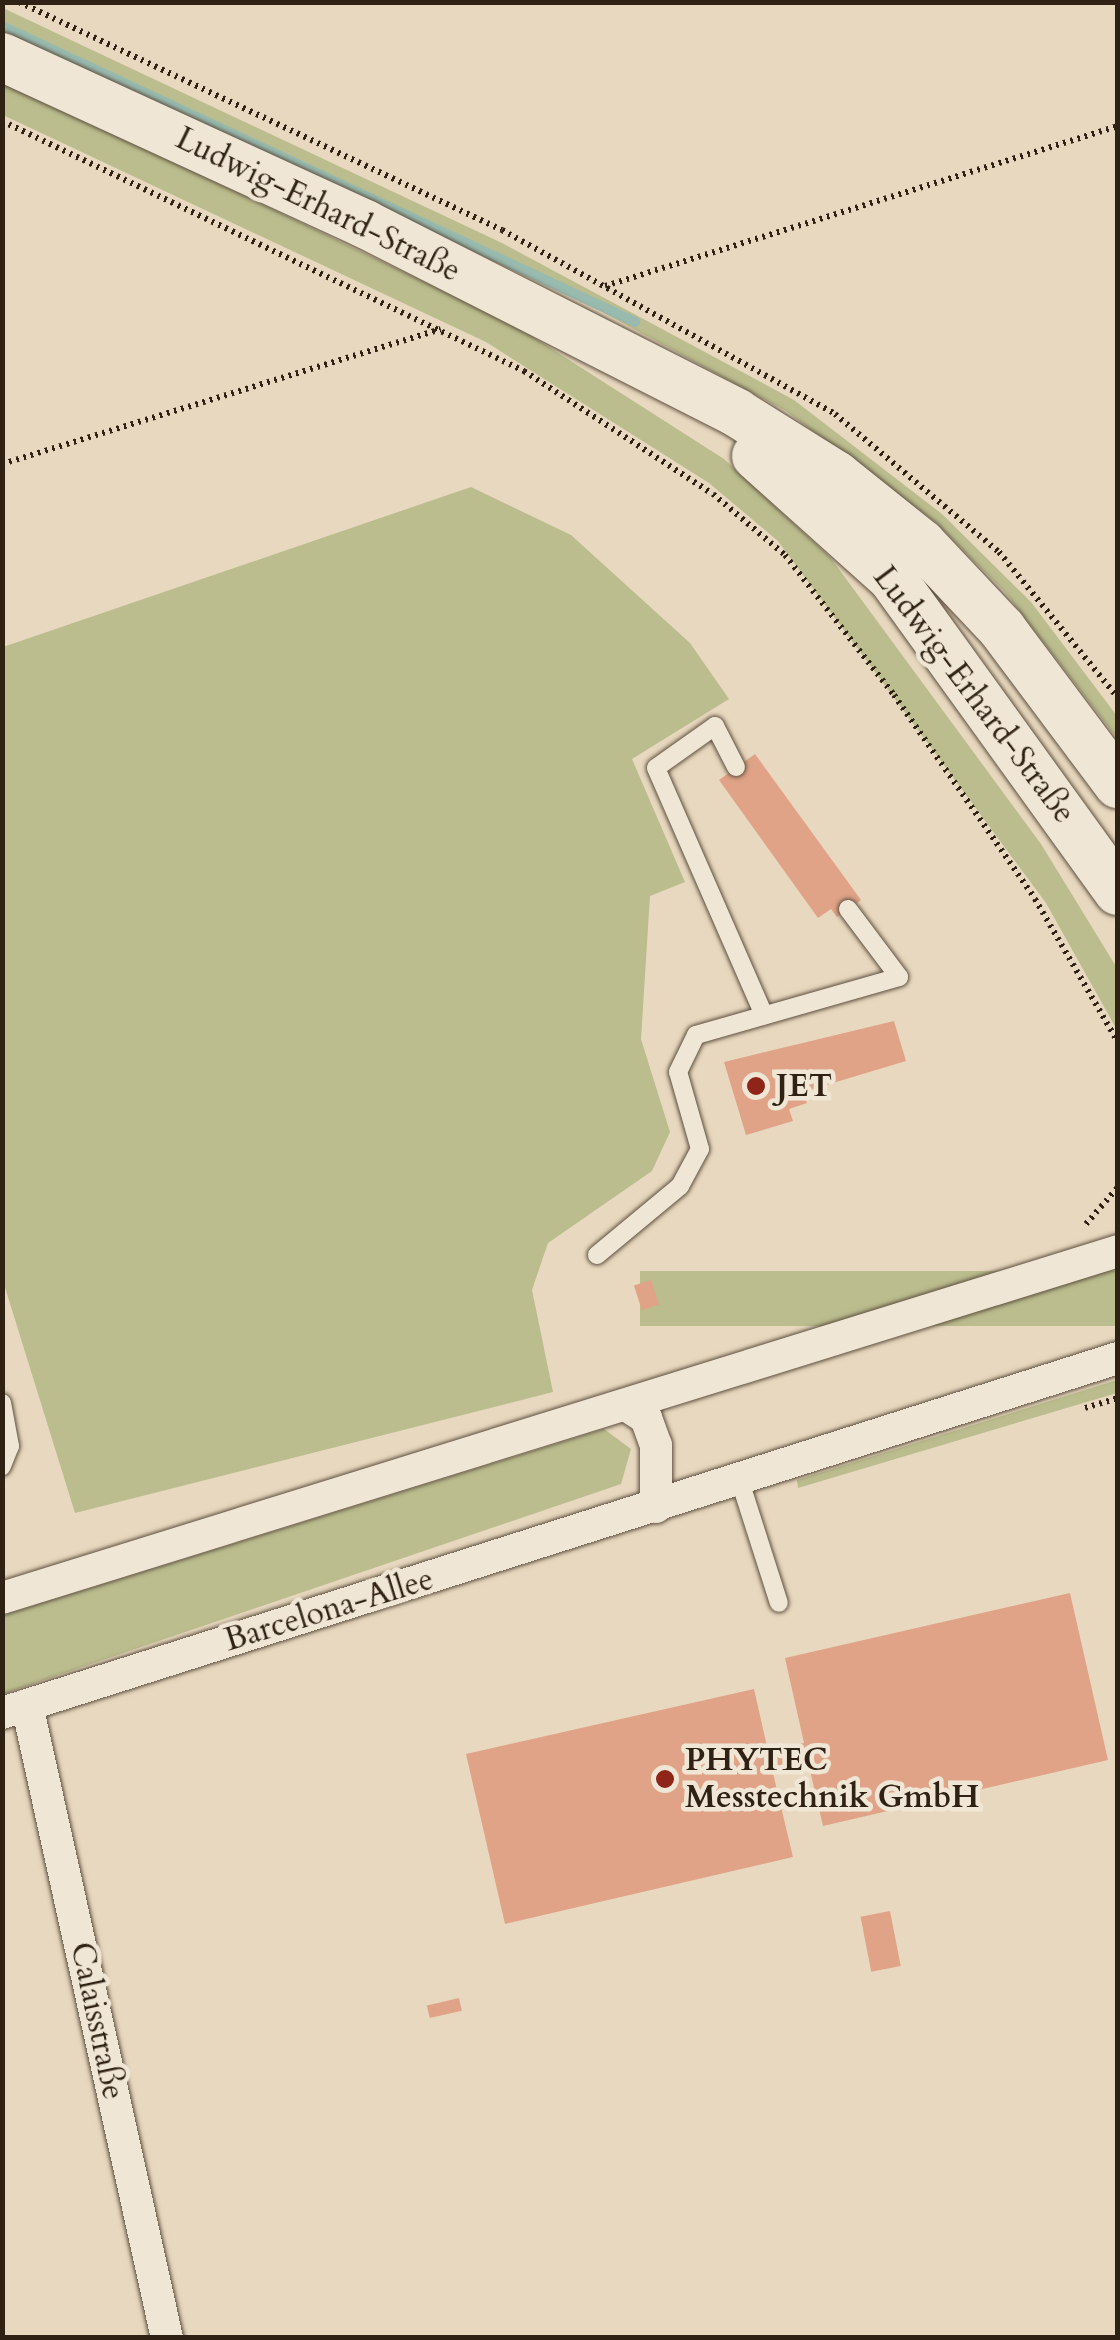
<!DOCTYPE html>
<meta charset="utf-8">
<style>
body{margin:0}
#map{position:relative;width:1120px;height:2340px;overflow:hidden;background:#e8d8bf;font-family:Cardo,serif}
div>[style]{position:absolute}
[style*='--x']{left:calc(var(--x)*1px);top:calc(var(--y)*1px);width:calc(var(--w)*1px);rotate:calc(var(--a)*1deg)}
.green>*{inset:0;background:#bbbd8e;transform-origin:0 0}
.stream>*{height:10px;margin:-5px;padding:0 5px;transform-origin:5px;border-radius:5px;background:#98baaf}
.building>*{inset:0;background:#e0a387;transform-origin:0 0}
.path>*{height:6px;margin-top:-3px;transform-origin:0;background:repeating-linear-gradient(90deg,#2f2114 0 2.5px,transparent 0 7.5px)}
.roads{filter:drop-shadow(0 0 2px #5d4f3f) drop-shadow(0 0 2px #5d4f3f)}
.lane>*{height:18px;margin:-9px;padding:0 9px;transform-origin:9px;border-radius:9px;background:#f0e6d5}
.street>*{height:32px;margin:-16px;padding:0 16px;transform-origin:16px;border-radius:16px;background:#f0e6d5}
.secondary>*{height:48px;margin:-24px;padding:0 24px;transform-origin:24px;border-radius:24px;background:#f0e6d5}
.dots>*{width:28px;height:28px;translate:-50% -50%;box-sizing:border-box;border:5px solid #f0e6d5;border-radius:50%}
span{translate:-50% -50%;white-space:nowrap;text-align:center;line-height:1.15;-webkit-text-stroke:9px #f0e6d5;paint-order:stroke}
.street-label{font-size:32px;color:#2f2114}
.poi-label{font-size:32px;color:#2f2114;font-weight:700}
.left{translate:0 -50%;text-align:left}
.frame{position:absolute;inset:0;border:5px solid #2f2114;pointer-events:none}
</style>
<div id="map">
<div class="green">
<div style="clip-path:polygon(3px 8px,502px 243px,794px 400px,942px 514px,1031px 602px,1117px 716px,1117px 738px,1005px 592px,934px 521px,786px 411px,595px 308px,3px 32px)"></div>
<div style="clip-path:polygon(3px 80px,516px 326px,724px 459px,830px 557px,1041px 844px,1117px 968px,1117px 1030px,1046px 903px,778px 541px,709px 483px,486px 342px,3px 115px)"></div>
<div style="clip-path:polygon(471px 487px,571px 535px,690px 643px,729px 699px,632px 759px,685px 882px,650px 896px,641px 1039px,670px 1132px,652px 1171px,548px 1243px,532px 1290px,553px 1392px,75px 1513px,3px 1281px,3px 647px)"></div>
<div style="left:1117px;top:1271px;width:55px;height:477px;rotate:90deg"></div>
<div style="clip-path:polygon(1117px 1380px,1117px 1393px,798px 1488px,797px 1480px)"></div>
<div style="clip-path:polygon(604px 1429px,631px 1449px,621px 1484px,3px 1694px,3px 1615px)"></div>
</div>
<div class="stream">
<div style="--x:2;--y:26;--w:699;--a:25.06"></div>
</div>
<div class="building">
<div style="clip-path:polygon(755px 754px,861px 900px,837px 917px,831px 909px,818px 918px,719px 780px)"></div>
<div style="clip-path:polygon(894px 1021px,906px 1061px,803px 1092px,807px 1103px,789px 1109px,793px 1121px,746px 1135px,724px 1062px)"></div>
<div style="left:651px;top:1280px;width:26px;height:18px;rotate:72deg"></div>
<div style="clip-path:polygon(1070px 1593px,1108px 1760px,823px 1826px,808px 1762px,772px 1769px,793px 1857px,505px 1924px,466px 1754px,754px 1689px,768px 1751px,804px 1743px,785px 1658px)"></div>
<div style="left:890px;top:1911px;width:56px;height:30px;rotate:79deg"></div>
<div style="left:459px;top:1998px;width:13px;height:33px;rotate:77deg"></div>
</div>
<div class="path">
<div style="--x:19;--y:2;--w:534;--a:25.27"></div>
<div style="--x:502;--y:230;--w:380;--a:28.9"></div>
<div style="--x:835;--y:414;--w:214;--a:40.1"></div>
<div style="--x:999;--y:552;--w:188;--a:50.8"></div>
<div style="--x:2;--y:121;--w:579;--a:25.59"></div>
<div style="--x:524;--y:371;--w:225;--a:33.1"></div>
<div style="--x:713;--y:494;--w:94;--a:40.3"></div>
<div style="--x:785;--y:555;--w:177;--a:52.1"></div>
<div style="--x:894;--y:695;--w:248;--a:55.3"></div>
<div style="--x:1035;--y:899;--w:165;--a:59.9"></div>
<div style="--x:605;--y:286;--w:537;--a:-17.32"></div>
<div style="--x:2;--y:464;--w:459;--a:-17.1"></div>
<div style="--x:1086;--y:1224;--w:49;--a:-49.1"></div>
<div style="--x:1085;--y:1408;--w:34;--a:-17"></div>
</div>
<div class="roads">
<div class="lane">
<div style="--x:736;--y:767;--w:46;--a:-117.1"></div>
<div style="--x:715;--y:726;--w:72;--a:144.6"></div>
<div style="--x:656;--y:768;--w:270;--a:66.4"></div>
<div style="--x:597;--y:1255;--w:108;--a:-39.7"></div>
<div style="--x:680;--y:1186;--w:42;--a:-61.6"></div>
<div style="--x:700;--y:1149;--w:80;--a:-105.9"></div>
<div style="--x:678;--y:1072;--w:41;--a:-64.1"></div>
<div style="--x:696;--y:1035;--w:211;--a:-15.9"></div>
<div style="--x:899;--y:977;--w:85;--a:-126.9"></div>
<div style="--x:2;--y:1403;--w:44;--a:79.5"></div>
<div style="--x:10;--y:1446;--w:22;--a:112"></div>
<div style="--x:739;--y:1478;--w:131;--a:72.3"></div>
</div>
<div class="street">
<div style="--x:626;--y:1405;--w:24;--a:33"></div>
<div style="--x:646;--y:1418;--w:29;--a:70"></div>
<div style="--x:656;--y:1445;--w:62;--a:90"></div>
<div style="--x:2;--y:1598;--w:1169;--a:-17.27"></div>
<div style="--x:27;--y:1705;--w:648;--a:77.53"></div>
<div style="--x:2;--y:1713;--w:1171;--a:-17.65"></div>
</div>
<div class="secondary">
<div style="--x:2;--y:57;--w:400;--a:24.7"></div>
<div style="--x:365;--y:224;--w:417;--a:26.9"></div>
<div style="--x:737;--y:413;--w:117;--a:32.1"></div>
<div style="--x:836;--y:475;--w:110;--a:38.7"></div>
<div style="--x:922;--y:544;--w:117;--a:46.7"></div>
<div style="--x:1002;--y:629;--w:194;--a:53.2"></div>
<div style="--x:756;--y:456;--w:183;--a:41.9"></div>
<div style="--x:892;--y:578;--w:386;--a:54.2"></div>
</div>
</div>
<div class="dots">
<div style="left:756px;top:1086px;background:#8f2418"></div>
<div style="left:665px;top:1779px;background:#8f2418"></div>
</div>
<div class="street-label">
<span style="left:318px;top:205px;rotate:26deg">Ludwig-Erhard-Straße</span>
<span style="left:974px;top:695px;rotate:53deg">Ludwig-Erhard-Straße</span>
<span style="left:329px;top:1610px;rotate:-17deg">Barcelona-Allee</span>
<span style="left:97px;top:2021px;rotate:78deg">Calaisstraße</span>
</div>
<div class="poi-label">
<span class="left" style="left:776px;top:1086px">JET</span>
<span class="left" style="left:685px;top:1779px">PHYTEC<br>Messtechnik GmbH</span>
</div>
<div class="frame"></div>
</div>
